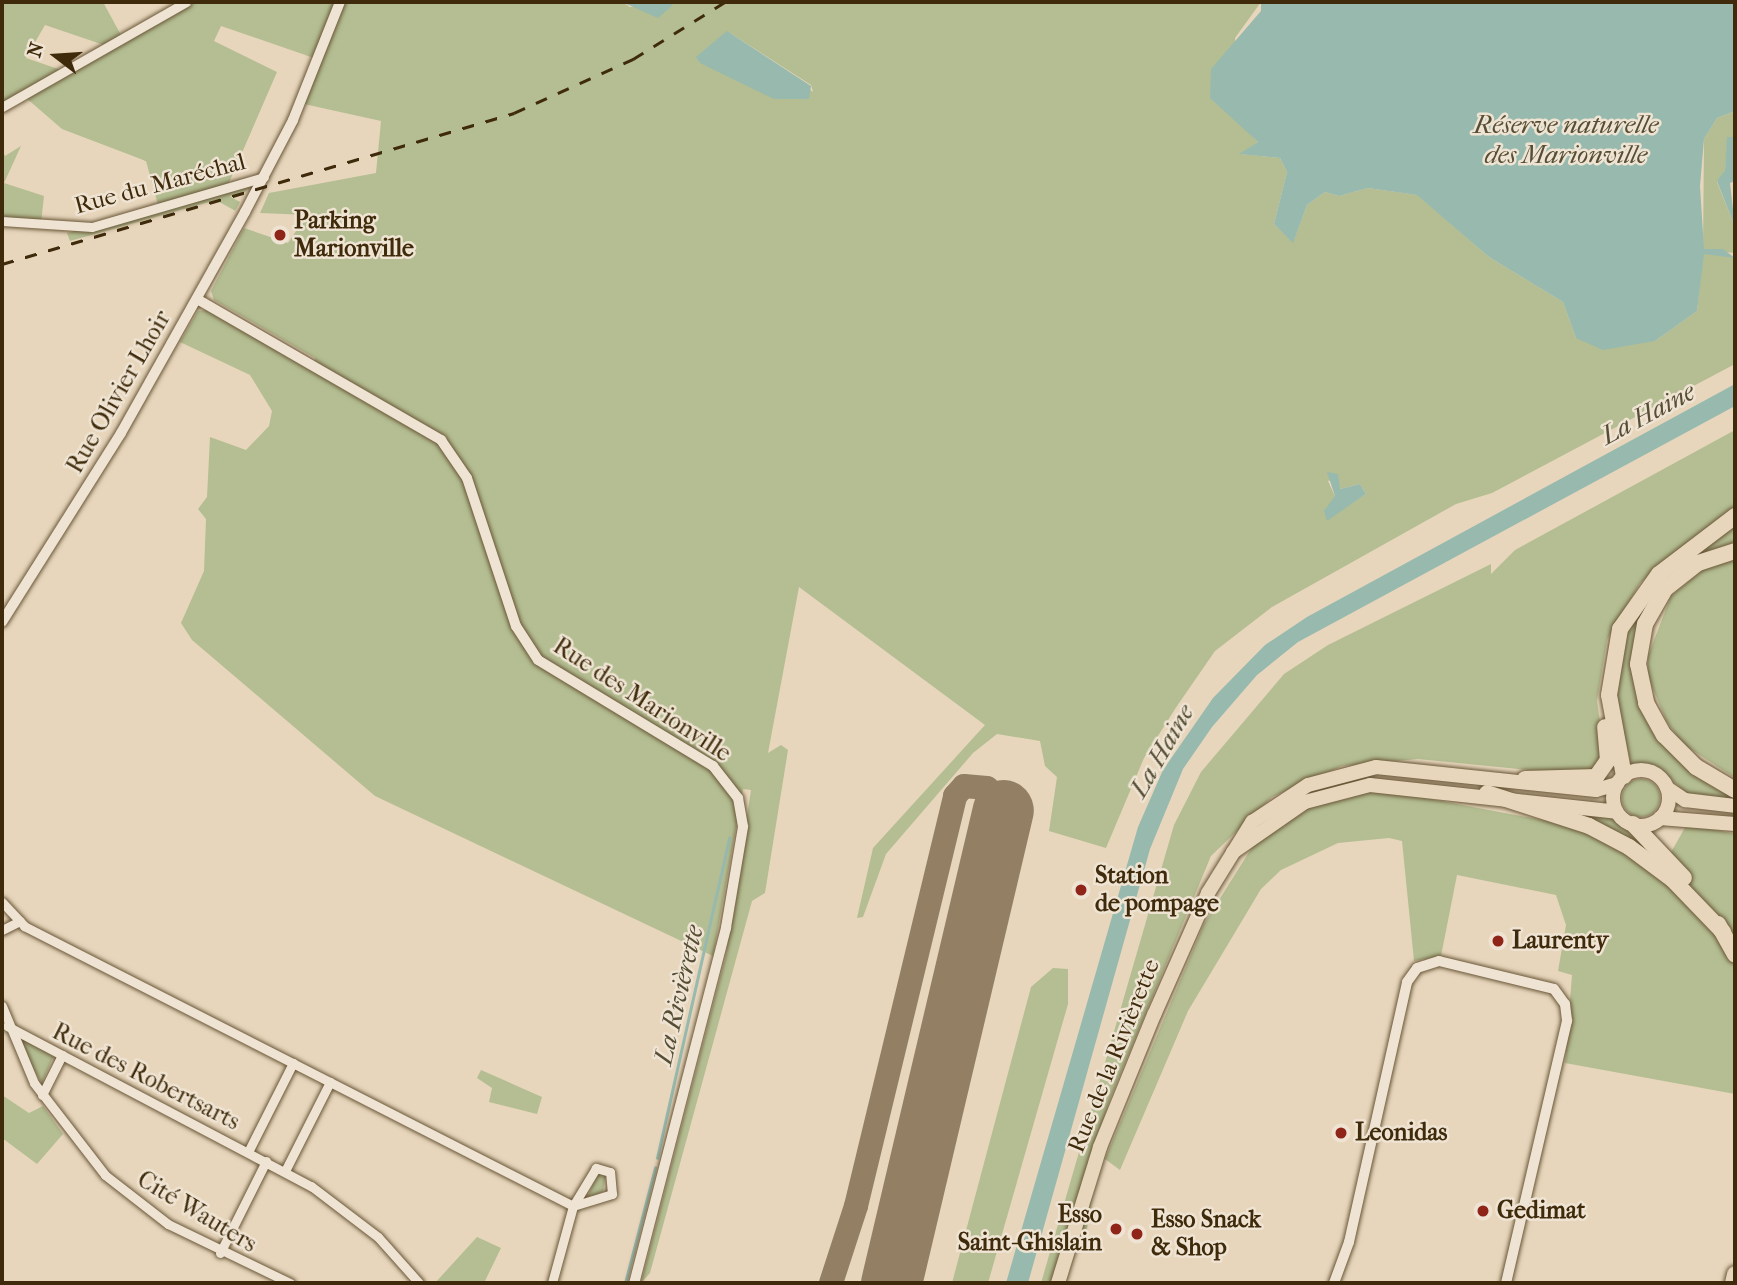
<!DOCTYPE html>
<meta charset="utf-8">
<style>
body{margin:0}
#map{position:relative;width:1737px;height:1285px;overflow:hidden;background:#e7d6bc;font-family:"IM FELL French Canon",serif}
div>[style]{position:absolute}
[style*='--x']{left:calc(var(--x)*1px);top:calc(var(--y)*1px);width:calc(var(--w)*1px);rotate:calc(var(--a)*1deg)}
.green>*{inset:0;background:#b4be92;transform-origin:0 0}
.round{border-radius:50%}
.water>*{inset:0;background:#97b9ae}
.stream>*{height:2.5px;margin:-1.25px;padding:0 1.25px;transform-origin:1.25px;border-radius:1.25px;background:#97b9ae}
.taxiway>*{height:24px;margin:-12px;padding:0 12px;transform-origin:12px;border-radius:12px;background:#938064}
.runway>*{height:61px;margin:-30.5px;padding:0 30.5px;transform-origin:30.5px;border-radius:30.5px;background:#938064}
.roads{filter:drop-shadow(0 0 2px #695637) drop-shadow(0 0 2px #695637)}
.minor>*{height:9px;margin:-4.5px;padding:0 4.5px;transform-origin:4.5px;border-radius:4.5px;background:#efe4d3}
.tertiary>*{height:10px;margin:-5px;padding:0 5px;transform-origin:5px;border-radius:5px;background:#efe4d3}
.primary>*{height:14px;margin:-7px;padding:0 7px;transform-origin:7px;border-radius:7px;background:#e7d6bc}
.primary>.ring{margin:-7px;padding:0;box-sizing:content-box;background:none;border:14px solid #e7d6bc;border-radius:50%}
.motorway>*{height:16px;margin:-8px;padding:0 8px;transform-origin:8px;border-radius:8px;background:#e7d6bc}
.rail>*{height:2.5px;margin-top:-1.25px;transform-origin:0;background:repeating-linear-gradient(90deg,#3f2b0b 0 12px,transparent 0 24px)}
.dots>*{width:19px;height:19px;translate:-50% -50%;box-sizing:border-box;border:4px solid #efe4d3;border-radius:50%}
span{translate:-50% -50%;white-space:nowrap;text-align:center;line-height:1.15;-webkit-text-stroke:5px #efe4d3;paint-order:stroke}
.street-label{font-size:24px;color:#3f2b0b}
.poi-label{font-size:24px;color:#3f2b0b;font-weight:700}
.left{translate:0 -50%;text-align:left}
.right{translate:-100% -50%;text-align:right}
.water-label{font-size:26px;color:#554e34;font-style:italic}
.frame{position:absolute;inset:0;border:4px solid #3f2b0b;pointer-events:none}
.north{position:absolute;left:21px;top:21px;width:70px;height:70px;-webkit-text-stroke:5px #efe4d3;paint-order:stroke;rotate:287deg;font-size:19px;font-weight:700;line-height:28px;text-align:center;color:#3f2b0b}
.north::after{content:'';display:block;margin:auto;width:24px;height:32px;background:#3f2b0b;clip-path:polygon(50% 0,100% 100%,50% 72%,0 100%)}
</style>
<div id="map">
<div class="green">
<div style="clip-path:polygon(2px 2px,103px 2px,121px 35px,104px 45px,45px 25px,26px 58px,61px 70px,2px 104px)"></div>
<div style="clip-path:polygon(191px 2px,335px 2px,314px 58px,221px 26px,214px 41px,277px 72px,228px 185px,158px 205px,146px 161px,62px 129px,25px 97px)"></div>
<div style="clip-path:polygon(evenodd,342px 2px,622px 2px,630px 7px,673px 5px,669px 2px,1261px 2px,1235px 38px,1240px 124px,1258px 142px,1241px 154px,1280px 158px,1287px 172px,1274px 224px,1293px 242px,1307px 205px,1325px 192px,1339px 196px,1368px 188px,1418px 195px,1489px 257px,1563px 302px,1576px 338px,1655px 341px,1697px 311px,1703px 254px,1720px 253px,1735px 258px,1735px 364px,1492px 493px,1456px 504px,1272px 607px,1215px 651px,1177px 706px,1144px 758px,1106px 848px,1049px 831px,1057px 777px,1045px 766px,1040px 741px,997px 734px,973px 753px,886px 854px,863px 917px,857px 918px,873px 848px,985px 725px,799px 587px,768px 753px,781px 745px,788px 750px,765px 893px,752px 901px,650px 1273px,641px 1283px,726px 955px,751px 790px,743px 789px,713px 956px,375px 796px,192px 640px,181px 623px,204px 571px,206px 519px,198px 509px,207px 497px,210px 437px,246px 450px,269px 426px,272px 411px,250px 375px,180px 342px,198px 311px,207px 310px,314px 368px,315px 358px,214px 300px,211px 291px,244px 228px,288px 243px,307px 215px,260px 213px,269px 193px,376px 173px,381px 121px,304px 104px,342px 2px,727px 31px,811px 85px,813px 92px,727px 31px,342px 2px,1336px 478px,1340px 489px,1360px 484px,1366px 494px,1327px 520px,1335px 496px,1328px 481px,1336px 478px)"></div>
<div style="clip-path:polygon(1735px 111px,1735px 137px,1728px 138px,1725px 170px,1717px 182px,1735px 227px,1735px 253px,1703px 250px,1704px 139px,1717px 118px)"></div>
<div style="clip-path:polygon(21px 146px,4px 183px,44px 196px,41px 223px,2px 216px,2px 150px,5px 156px)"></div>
<div style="clip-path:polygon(250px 185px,245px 192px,70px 241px,67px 233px)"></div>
<div style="left:240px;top:202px;width:10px;height:248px;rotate:119deg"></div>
<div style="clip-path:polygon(1735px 430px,1735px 506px,1640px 583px,1607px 640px,1597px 701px,1604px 749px,1597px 769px,1578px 775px,1418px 759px,1342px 766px,1272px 797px,1211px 856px,1110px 1099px,1052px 1283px,1041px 1283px,1174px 825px,1201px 772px,1284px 674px,1328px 645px,1491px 564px,1491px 574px,1515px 550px)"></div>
<div style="clip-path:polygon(1735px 523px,1735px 547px,1708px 554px,1644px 615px,1645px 712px,1728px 793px,1728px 801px,1691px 797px,1657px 767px,1631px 764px,1616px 698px,1622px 641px,1651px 592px)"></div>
<div style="clip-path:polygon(1735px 560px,1735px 778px,1683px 744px,1667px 722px,1648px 677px,1648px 656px,1671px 596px,1705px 568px)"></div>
<div class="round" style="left:1622px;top:779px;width:38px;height:38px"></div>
<div style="clip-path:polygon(1382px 790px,1564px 824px,1582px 809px,1611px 816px,1665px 863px,1687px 824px,1735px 834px,1735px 1094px,1565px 1063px,1572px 975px,1558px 971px,1566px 925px,1556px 895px,1457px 875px,1441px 956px,1414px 961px,1402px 841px,1389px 838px,1338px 843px,1281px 870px,1261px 889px,1188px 1011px,1120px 1170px,1105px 1159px,1204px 924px,1256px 841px,1327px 797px)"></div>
<div style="clip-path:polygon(1053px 968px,1068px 969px,1068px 1004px,988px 1283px,952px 1283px,1031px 987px)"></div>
<div style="clip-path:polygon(20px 1038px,54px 1055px,42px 1083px,18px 1043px)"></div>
<div style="clip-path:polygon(481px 1070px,542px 1097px,537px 1114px,489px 1102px,492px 1088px,477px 1078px)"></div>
<div style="clip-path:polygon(2px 1095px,29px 1113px,43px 1106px,63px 1134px,37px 1164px,2px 1138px)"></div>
<div style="clip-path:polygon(606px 1173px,603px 1192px,587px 1199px,597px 1174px)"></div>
<div style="clip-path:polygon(1093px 1192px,1087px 1229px,1080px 1235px)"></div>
<div style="clip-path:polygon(477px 1237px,501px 1248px,484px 1283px,435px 1283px)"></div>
</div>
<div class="water">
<div style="clip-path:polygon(622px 2px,669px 2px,673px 5px,658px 18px)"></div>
<div style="clip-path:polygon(1261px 2px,1735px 2px,1735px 111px,1717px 118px,1704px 139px,1700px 186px,1704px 249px,1723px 249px,1735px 258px,1704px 254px,1697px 311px,1655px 341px,1603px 350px,1576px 338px,1563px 302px,1489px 257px,1417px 195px,1368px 188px,1339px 196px,1325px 192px,1307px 205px,1293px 243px,1274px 224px,1287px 172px,1280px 158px,1239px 154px,1258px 142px,1210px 98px,1211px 69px,1261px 11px)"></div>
<div style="clip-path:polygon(727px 31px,811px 86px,809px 99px,774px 99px,700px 63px,696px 57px)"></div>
<div style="clip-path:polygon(1727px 137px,1735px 137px,1735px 181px,1730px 183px,1735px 227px,1717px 181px,1725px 170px)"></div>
<div style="clip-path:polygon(1735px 384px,1735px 406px,1298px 642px,1257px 675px,1212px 727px,1183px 769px,1150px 849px,1028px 1283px,1006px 1283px,1138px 827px,1163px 770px,1213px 698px,1265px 645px,1307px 617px)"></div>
<div style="clip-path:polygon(1327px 472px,1338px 474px,1340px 489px,1360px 484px,1366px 494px,1327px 521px,1324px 511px,1335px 496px)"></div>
</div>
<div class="stream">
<div style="--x:657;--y:1158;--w:328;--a:-77.3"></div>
<div style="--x:625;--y:1283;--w:119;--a:-75.4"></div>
</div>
<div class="taxiway">
<div style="--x:831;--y:1283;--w:81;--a:-72"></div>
<div style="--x:856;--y:1206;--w:422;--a:-76.4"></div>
<div style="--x:955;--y:796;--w:13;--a:-48"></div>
<div style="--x:964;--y:786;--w:23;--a:5"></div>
<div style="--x:987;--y:788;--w:19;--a:39"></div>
<div style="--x:1002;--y:800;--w:10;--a:84"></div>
</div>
<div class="runway">
<div style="--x:891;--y:1283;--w:486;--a:-76.7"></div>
</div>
<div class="roads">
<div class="minor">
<div style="--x:2;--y:107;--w:212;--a:-29.7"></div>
<div style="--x:2;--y:221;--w:90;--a:3.8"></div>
<div style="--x:92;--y:227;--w:179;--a:-16.2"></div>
<div style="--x:2;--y:902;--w:33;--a:47"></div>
<div style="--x:24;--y:926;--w:616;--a:27.02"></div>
<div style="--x:573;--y:1206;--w:41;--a:-17.1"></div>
<div style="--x:612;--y:1194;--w:22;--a:-95"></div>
<div style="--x:610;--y:1172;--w:15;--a:-164"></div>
<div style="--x:596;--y:1168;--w:44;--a:121.2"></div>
<div style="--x:573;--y:1206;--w:80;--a:105.3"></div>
<div style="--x:2;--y:930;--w:20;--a:-27"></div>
<div style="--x:2;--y:1006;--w:83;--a:67.4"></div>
<div style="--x:34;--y:1083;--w:116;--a:52.3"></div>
<div style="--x:105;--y:1175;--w:80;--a:37.9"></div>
<div style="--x:168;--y:1224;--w:136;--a:25.8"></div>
<div style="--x:7;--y:1026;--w:344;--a:27.8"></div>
<div style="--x:311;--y:1186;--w:84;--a:37.3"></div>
<div style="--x:378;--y:1237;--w:62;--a:48.3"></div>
<div style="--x:42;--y:1095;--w:45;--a:-63.4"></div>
<div style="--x:248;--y:1152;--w:100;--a:-63.2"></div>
<div style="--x:285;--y:1171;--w:100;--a:-63.2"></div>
<div style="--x:220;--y:1253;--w:103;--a:-63.4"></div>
</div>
<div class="tertiary">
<div style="--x:197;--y:299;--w:282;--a:30"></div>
<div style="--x:441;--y:440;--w:46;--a:55.6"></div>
<div style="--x:467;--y:478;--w:156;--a:71.7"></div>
<div style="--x:516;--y:626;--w:40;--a:57.1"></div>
<div style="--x:538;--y:660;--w:205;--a:31.2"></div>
<div style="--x:713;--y:766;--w:41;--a:52"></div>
<div style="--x:738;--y:798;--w:29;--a:80"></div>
<div style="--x:743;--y:827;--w:102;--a:99.6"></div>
<div style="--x:726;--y:928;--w:367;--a:104.5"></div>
<div style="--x:2;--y:622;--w:223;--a:-57.8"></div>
<div style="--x:121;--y:433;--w:253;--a:-60.7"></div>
<div style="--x:245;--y:212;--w:104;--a:-62.4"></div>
<div style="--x:293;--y:120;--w:127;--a:-68.3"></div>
<div style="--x:1334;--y:1283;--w:44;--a:-69.9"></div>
<div style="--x:1349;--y:1242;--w:266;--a:-77.4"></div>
<div style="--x:1407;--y:982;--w:17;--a:-54"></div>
<div style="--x:1417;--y:968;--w:23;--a:-18"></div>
<div style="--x:1439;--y:961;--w:118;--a:13.7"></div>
<div style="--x:1554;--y:989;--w:19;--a:54"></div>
<div style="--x:1565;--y:1004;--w:17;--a:83"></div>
<div style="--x:1567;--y:1021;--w:269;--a:103.1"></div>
</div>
<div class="primary">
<div class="ring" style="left:1613px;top:770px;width:42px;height:42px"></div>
<div style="--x:1667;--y:788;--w:22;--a:34"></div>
<div style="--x:1685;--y:800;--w:50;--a:6.8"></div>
<div style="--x:1660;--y:818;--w:75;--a:4.6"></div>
<div style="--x:1233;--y:852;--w:88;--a:-34.8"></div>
<div style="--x:1305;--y:802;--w:67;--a:-14.7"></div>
<div style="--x:1370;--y:785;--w:248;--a:6.2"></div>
<div style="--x:1058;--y:1283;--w:142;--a:-72.8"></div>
<div style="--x:1100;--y:1147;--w:143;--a:-67.8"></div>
<div style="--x:1154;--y:1015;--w:133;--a:-66.1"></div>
<div style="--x:1208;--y:893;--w:84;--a:-58.2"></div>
<div style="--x:1252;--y:822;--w:67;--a:-33.5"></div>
<div style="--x:1308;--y:785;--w:70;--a:-14.8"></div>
<div style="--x:1376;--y:767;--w:221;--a:6"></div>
<div style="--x:1596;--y:790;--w:22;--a:-16"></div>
</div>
<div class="motorway">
<div style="--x:1735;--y:551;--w:39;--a:162"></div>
<div style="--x:1698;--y:563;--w:42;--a:141.8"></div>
<div style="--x:1665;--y:589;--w:40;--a:119.7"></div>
<div style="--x:1645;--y:624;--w:41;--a:99.9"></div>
<div style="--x:1638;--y:664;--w:40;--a:78"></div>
<div style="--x:1646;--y:703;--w:37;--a:61"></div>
<div style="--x:1664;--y:735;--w:45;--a:45"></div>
<div style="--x:1696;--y:767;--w:45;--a:30.5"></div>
<div style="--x:1624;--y:776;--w:82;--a:-100.5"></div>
<div style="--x:1609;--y:695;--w:67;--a:-80.5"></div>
<div style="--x:1620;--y:629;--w:67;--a:-54.7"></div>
<div style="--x:1659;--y:574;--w:96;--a:-37.3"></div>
<div style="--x:1525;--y:779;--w:71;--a:-1.6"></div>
<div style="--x:1596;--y:777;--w:21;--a:-55"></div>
<div style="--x:1608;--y:760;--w:33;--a:-95"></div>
<div style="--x:1487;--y:793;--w:107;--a:17.9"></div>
<div style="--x:1589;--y:826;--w:45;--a:27.7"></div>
<div style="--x:1629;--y:847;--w:54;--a:36.7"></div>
<div style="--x:1672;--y:879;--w:74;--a:46.1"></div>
<div style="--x:1633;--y:824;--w:74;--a:46.6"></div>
<div style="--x:1718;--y:924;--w:35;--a:61"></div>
<div style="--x:1733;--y:1283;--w:9;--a:-77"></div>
</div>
</div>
<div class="rail">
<div style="--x:2;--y:264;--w:534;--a:-16.43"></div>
<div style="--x:514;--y:113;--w:131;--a:-24.4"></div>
<div style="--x:633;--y:59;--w:108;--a:-31.8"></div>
</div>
<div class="dots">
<div style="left:280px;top:235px;background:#8f2418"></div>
<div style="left:1081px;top:890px;background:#8f2418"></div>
<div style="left:1498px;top:941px;background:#8f2418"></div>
<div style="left:1341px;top:1133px;background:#8f2418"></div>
<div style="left:1483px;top:1211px;background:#8f2418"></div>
<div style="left:1116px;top:1229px;background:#8f2418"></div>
<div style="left:1137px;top:1234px;background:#8f2418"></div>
</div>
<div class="street-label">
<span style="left:160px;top:184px;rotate:-15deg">Rue du Maréchal</span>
<span style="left:119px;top:392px;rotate:-60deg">Rue Olivier Lhoir</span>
<span style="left:642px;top:700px;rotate:33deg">Rue des Marionville</span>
<span style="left:1114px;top:1056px;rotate:-68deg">Rue de la Rivièrette</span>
<span style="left:146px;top:1077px;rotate:27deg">Rue des Robertsarts</span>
<span style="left:197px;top:1212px;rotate:31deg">Cité Wauters</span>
</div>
<div class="poi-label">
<span class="left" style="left:294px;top:235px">Parking<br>Marionville</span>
<span class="left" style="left:1095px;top:890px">Station<br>de pompage</span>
<span class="left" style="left:1512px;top:941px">Laurenty</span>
<span class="left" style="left:1355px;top:1133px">Leonidas</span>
<span class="left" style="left:1497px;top:1211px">Gedimat</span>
<span class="right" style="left:1102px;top:1229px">Esso<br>Saint-Ghislain</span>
<span class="left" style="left:1151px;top:1234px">Esso Snack<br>&amp; Shop</span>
</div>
<div class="water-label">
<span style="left:1566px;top:140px">Réserve naturelle<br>des Marionville</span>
<span style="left:1648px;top:414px;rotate:-28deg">La Haine</span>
<span style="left:1162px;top:751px;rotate:-60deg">La Haine</span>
<span style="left:679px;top:995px;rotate:-77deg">La Rivièrette</span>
</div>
<div class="frame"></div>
<div class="north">N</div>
</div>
